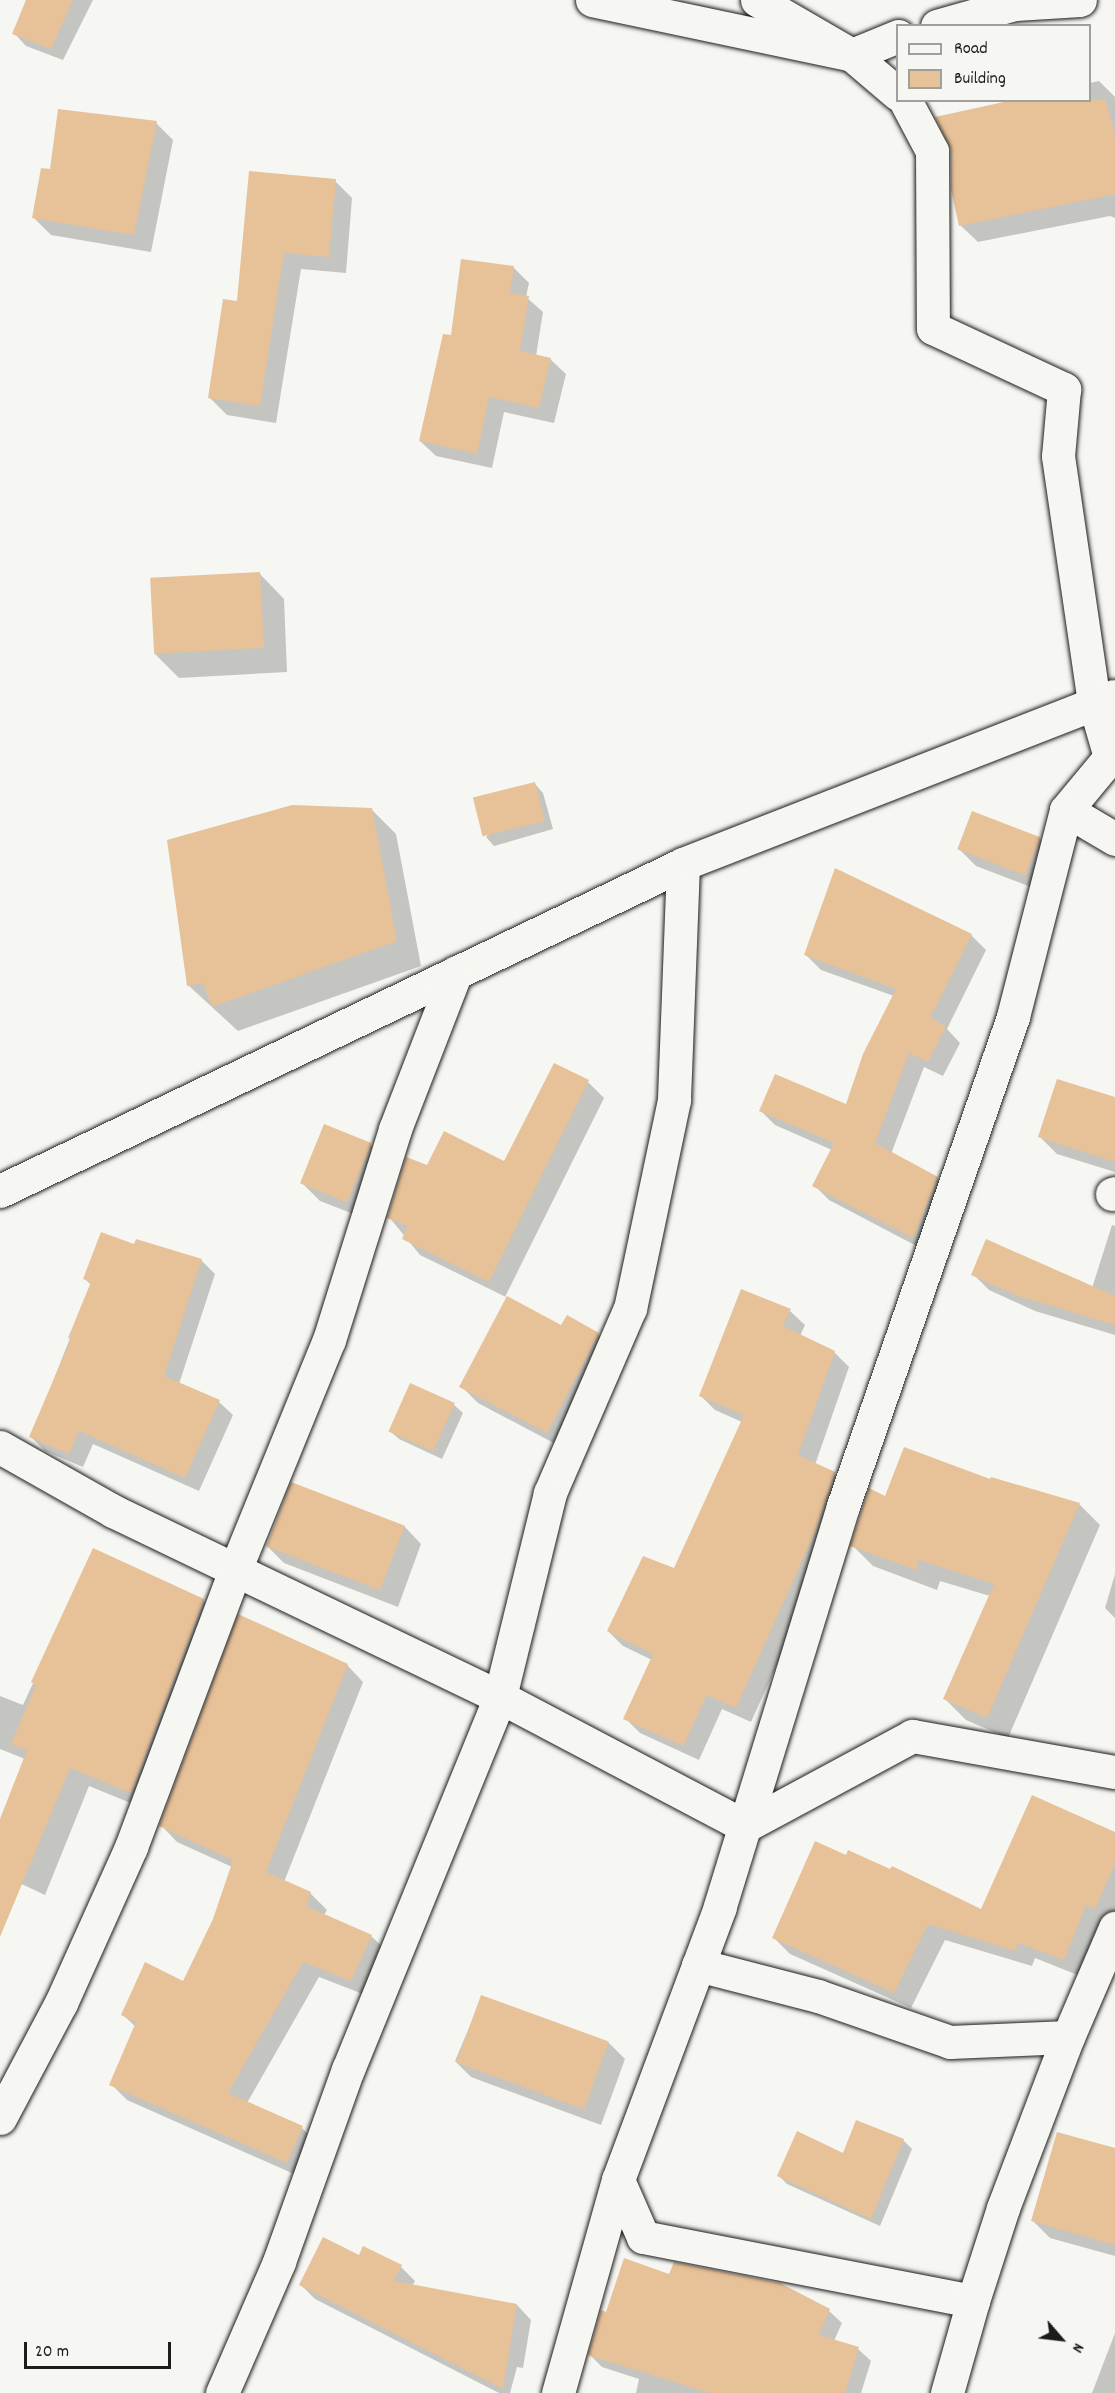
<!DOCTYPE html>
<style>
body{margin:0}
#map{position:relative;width:1115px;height:2393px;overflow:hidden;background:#f6f6f2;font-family:Dekko,sans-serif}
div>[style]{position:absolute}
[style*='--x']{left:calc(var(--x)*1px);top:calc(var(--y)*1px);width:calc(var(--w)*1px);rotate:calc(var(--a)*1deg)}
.shadow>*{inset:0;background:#0003}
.building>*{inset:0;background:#e7c198;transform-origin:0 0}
.roads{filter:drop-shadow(0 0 2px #1c1c1c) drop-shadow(0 0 2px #1c1c1c)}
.minor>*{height:33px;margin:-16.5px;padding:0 16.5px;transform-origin:16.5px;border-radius:16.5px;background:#f6f6f2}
span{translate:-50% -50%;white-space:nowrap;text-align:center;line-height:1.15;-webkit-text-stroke:5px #f6f6f2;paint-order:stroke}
.legend{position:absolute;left:896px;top:24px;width:195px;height:78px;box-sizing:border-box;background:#f6f6f2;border:2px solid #9f9f9c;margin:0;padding:8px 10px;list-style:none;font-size:18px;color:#1c1c1c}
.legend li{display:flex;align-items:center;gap:12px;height:30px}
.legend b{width:30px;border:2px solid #9f9f9c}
.north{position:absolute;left:1031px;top:2309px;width:60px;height:60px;-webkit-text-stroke:4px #f6f6f2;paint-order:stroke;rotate:118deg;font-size:16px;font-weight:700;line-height:24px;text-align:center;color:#1c1c1c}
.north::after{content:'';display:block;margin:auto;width:21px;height:27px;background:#1c1c1c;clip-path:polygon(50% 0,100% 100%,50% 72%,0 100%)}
.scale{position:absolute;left:24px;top:2342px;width:147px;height:27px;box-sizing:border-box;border:3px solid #1c1c1c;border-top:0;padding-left:8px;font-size:18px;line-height:21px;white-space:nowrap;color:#1c1c1c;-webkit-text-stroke:4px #f6f6f2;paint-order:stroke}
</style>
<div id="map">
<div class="shadow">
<div style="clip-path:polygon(28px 0,93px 0,63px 60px,26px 46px,14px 33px)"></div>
<div style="clip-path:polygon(1099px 81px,1115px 97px,1115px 218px,1110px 216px,978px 242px,960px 225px,1090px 100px,1090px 83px)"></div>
<div style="clip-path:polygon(156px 123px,173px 140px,151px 252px,51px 235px,34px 218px,51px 171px)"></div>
<div style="clip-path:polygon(335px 181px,352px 198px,346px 273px,301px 269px,276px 423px,227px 415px,209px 397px,238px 303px)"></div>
<div style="clip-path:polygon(513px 267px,529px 283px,526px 297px,543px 312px,536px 356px,550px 359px,566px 374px,554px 423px,504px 412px,492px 468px,436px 456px,420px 441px,452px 337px)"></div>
<div style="clip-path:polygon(260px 574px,284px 599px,287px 672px,179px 678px,154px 653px)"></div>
<div style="clip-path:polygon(535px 784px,543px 793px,553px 829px,494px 846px,486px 837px)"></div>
<div style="clip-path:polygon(371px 809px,396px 834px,421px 966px,238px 1031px,188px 985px)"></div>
<div style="clip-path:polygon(1039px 838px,1056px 856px,1047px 893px,976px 866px,959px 849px)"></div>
<div style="clip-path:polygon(971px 935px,986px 950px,947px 1029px,960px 1043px,943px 1076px,924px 1067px,891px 1154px,937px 1178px,952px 1193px,928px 1252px,829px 1200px,814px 1185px,832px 1150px,775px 1125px,760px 1110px,846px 1106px,894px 996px,821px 970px,806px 955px)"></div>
<div style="clip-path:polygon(588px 1082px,604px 1098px,505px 1297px,562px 1327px,598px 1334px,615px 1351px,565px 1449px,478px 1403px,461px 1386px,508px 1298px,420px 1255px,389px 1217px,428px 1167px,505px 1163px)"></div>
<div style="clip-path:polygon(1115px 1099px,1115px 1172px,1057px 1154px,1040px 1137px)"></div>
<div style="clip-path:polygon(370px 1144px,387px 1161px,369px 1220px,320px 1201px,302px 1183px)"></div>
<div style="clip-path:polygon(1112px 1225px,1115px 1226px,1115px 1335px,1035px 1311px,989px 1290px,973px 1274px,1092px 1288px)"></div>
<div style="clip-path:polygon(134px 1246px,201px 1260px,215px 1274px,179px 1384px,219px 1402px,233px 1415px,199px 1491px,93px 1444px,83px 1467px,45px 1451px,31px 1437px,91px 1285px,85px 1279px)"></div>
<div style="clip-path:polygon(790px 1311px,805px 1325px,800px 1336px,834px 1352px,849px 1367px,815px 1465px,834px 1474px,849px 1489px,830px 1548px,751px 1722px,722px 1709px,699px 1760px,640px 1733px,625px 1718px,652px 1660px,623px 1646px,608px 1631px,674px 1570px,742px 1422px,715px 1410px,700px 1395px)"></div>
<div style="clip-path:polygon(454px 1405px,463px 1413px,442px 1459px,399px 1439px,390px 1431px)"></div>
<div style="clip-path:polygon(991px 1481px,1079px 1504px,1100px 1525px,1008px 1738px,966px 1720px,945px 1699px,990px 1596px,940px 1581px,937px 1590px,873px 1566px,852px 1545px,885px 1498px)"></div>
<div style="clip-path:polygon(404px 1526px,421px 1544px,398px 1607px,284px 1563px,267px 1546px)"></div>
<div style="clip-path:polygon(94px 1550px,203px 1600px,222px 1619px,150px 1811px,89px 1786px,45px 1895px,0 1874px,0 1823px,25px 1759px,0 1749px,0 1696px,23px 1705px)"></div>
<div style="clip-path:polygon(1115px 1574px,1115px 1618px,1105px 1608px)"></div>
<div style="clip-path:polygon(347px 1665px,363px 1682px,284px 1882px,311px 1894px,327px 1910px,324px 1915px,371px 1936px,388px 1952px,368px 1996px,319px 1977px,247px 2103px,302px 2128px,318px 2144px,303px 2178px,127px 2100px,111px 2084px,136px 2027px,123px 2015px,184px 1983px,214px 1920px,232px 1867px,177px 1842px,161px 1825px)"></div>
<div style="clip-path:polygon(1115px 1834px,1115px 1938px,1080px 1976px,1035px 1958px,1032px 1966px,945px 1940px,911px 2008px,790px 1954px,774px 1938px,981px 1911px)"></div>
<div style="clip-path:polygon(482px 1997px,609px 2043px,625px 2059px,601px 2125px,471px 2077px,455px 2061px)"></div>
<div style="clip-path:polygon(903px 2140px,912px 2149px,880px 2226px,787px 2184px,779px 2176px)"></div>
<div style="clip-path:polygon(1115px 2150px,1115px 2256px,1050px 2238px,1033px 2221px)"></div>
<div style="clip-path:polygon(359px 2257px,401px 2267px,415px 2281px,413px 2285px,517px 2305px,531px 2320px,523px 2368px,517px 2367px,510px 2393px,499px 2393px,315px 2299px,301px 2285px)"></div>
<div style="clip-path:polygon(670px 2276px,779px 2284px,829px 2311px,842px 2323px,834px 2341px,858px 2349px,871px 2361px,861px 2393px,636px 2393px,639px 2379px,602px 2367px,590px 2355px,607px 2314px)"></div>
<div style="clip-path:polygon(1115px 2333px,1115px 2393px,1092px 2393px)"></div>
</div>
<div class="building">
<div style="clip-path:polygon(26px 0,73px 0,51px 49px,12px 34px)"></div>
<div style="clip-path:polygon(1013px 100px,1105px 100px,1115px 134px,1115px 194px,959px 226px,951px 190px,951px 150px,935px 117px)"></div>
<div style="clip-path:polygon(58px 109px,157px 121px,134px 235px,32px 218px,41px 168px,50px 169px)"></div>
<div style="clip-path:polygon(249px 171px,336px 179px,329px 257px,284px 253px,260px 406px,208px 398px,223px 299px,237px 301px)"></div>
<div style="clip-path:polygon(461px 259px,514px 266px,510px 293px,529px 296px,520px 351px,551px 358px,539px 408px,489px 397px,477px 454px,419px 441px,443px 334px,451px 335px)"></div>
<div style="left:260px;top:572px;width:76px;height:110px;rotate:87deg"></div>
<div style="left:535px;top:782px;width:40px;height:64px;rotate:76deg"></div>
<div style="clip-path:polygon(292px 805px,372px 808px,397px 941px,212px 1007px,203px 983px,187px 986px,167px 840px)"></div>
<div style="left:972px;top:811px;width:73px;height:41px;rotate:21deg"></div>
<div style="clip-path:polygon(835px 868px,972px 934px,930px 1018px,946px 1026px,928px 1062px,909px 1053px,875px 1143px,938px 1177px,913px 1238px,812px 1186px,834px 1143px,759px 1111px,775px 1074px,846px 1104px,863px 1054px,896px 989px,804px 955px)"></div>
<div style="clip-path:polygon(554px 1063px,589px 1080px,489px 1282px,402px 1239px,408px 1226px,387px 1218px,406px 1157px,427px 1165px,444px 1131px,504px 1161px)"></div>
<div style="clip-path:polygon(1057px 1079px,1115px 1097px,1115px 1162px,1038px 1137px)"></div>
<div style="left:324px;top:1124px;width:51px;height:64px;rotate:22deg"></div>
<div style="clip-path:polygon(101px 1232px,134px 1244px,136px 1239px,202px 1259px,164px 1376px,220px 1400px,185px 1478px,79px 1431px,69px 1454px,29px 1437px,71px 1339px,68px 1338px,91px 1282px,83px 1279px)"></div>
<div style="clip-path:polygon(986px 1239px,1115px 1296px,1115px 1325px,1018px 1296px,971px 1275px)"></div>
<div style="clip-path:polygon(741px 1289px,791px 1309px,783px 1326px,835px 1351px,798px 1455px,835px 1472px,815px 1532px,736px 1708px,707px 1695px,683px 1746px,623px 1719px,653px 1654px,607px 1631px,643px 1556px,674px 1568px,744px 1415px,699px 1396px)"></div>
<div style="clip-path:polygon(507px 1296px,561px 1325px,567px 1315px,599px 1333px,547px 1433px,459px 1387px)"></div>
<div style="left:410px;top:1383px;width:49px;height:53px;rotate:24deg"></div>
<div style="clip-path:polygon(904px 1447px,990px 1479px,991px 1477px,1080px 1503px,987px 1718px,943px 1699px,994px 1584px,919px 1560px,916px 1570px,850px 1546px,869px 1488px,885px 1496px)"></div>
<div style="left:291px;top:1482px;width:122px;height:69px;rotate:21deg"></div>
<div style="clip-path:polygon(93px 1548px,204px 1599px,131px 1793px,70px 1768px,0 1937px,0 1819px,27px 1750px,11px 1744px,36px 1685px,31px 1682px)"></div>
<div style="clip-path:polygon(238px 1614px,348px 1664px,266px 1872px,311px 1892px,306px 1906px,372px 1935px,351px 1981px,303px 1962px,228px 2093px,303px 2126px,287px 2163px,109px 2085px,136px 2022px,121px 2015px,145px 1962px,183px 1981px,213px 1919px,233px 1860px,159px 1826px)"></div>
<div style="clip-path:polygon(1032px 1795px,1115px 1832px,1115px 1864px,1095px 1909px,1086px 1905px,1064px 1960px,1018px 1943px,1015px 1951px,928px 1924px,894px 1993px,772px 1938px,815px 1841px,846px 1855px,848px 1850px,890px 1869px,892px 1866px,981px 1909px)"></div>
<div style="left:481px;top:1995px;width:136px;height:72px;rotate:20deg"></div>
<div style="clip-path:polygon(856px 2120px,904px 2139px,871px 2219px,777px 2176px,797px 2131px,843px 2153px)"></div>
<div style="clip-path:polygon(1057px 2132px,1115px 2148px,1115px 2245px,1031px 2221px)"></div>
<div style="clip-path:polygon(323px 2237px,359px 2255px,363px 2246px,402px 2265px,394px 2281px,517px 2304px,503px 2389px,299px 2285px)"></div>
<div style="clip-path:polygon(624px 2258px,669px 2274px,674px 2262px,780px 2283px,830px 2309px,819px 2335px,859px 2347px,845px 2393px,709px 2393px,588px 2355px,601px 2310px,606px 2312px)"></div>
</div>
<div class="roads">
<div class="minor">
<div style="--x:592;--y:0;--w:266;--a:11.9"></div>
<div style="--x:852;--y:55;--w:50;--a:-22.4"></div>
<div style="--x:757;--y:0;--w:110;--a:30.1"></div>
<div style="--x:852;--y:55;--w:60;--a:40.3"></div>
<div style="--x:937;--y:26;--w:81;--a:-15.8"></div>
<div style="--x:1015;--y:4;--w:65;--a:-3.5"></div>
<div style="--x:905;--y:100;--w:58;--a:62.1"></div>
<div style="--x:932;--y:151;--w:177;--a:89.7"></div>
<div style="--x:933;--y:328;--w:145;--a:25"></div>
<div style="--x:1064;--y:389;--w:67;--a:95.1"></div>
<div style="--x:1058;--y:456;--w:249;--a:81.7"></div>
<div style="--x:1094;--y:702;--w:57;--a:73.8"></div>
<div style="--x:1110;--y:757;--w:69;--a:129.7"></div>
<div style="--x:1066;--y:810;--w:214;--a:104.4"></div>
<div style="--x:1013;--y:1017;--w:518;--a:109.17"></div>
<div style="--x:843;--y:1506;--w:419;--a:107.1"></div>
<div style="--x:720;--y:1907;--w:291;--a:110.5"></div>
<div style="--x:618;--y:2180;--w:62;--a:66.3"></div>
<div style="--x:643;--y:2237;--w:336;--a:11"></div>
<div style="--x:973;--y:2301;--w:96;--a:105.8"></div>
<div style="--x:1066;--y:810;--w:57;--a:30.6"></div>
<div style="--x:683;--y:864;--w:236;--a:92.2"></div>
<div style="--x:674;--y:1100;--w:213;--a:101.9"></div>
<div style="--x:630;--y:1308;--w:202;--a:113.4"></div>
<div style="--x:550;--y:1493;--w:210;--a:103.8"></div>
<div style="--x:500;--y:1697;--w:277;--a:27.8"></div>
<div style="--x:745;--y:1826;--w:190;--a:-28.3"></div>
<div style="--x:912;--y:1736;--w:206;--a:10.1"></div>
<div style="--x:0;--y:1191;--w:757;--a:-25.58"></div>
<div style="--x:683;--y:864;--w:462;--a:-21.3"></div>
<div style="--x:1112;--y:1194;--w:3;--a:-18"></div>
<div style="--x:0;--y:1447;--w:130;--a:29.5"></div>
<div style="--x:113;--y:1511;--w:429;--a:25.7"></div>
<div style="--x:500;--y:1697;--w:402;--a:112.2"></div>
<div style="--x:348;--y:2069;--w:205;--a:109.7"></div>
<div style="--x:279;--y:2262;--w:143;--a:113.5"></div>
<div style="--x:698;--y:1965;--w:124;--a:14.5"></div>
<div style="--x:818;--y:1996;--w:140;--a:19.2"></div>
<div style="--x:950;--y:2042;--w:118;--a:-2.4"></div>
<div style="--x:0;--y:2118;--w:130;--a:-62.1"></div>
<div style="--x:61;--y:2003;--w:171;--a:-65.8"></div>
<div style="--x:131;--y:1847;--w:296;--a:-69.4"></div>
<div style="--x:235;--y:1570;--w:248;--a:-67.8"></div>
<div style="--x:329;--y:1340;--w:221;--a:-72.6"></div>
<div style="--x:395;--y:1129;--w:168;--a:-68.8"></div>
<div style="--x:973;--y:2301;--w:98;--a:-72.1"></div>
<div style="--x:1003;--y:2208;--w:183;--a:-69.2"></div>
<div style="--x:1068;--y:2037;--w:119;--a:-66.7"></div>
<div style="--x:558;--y:2393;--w:221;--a:-74.3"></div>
</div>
</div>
<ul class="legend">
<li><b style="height:8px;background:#f6f6f2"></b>Road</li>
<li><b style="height:16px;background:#e7c198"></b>Building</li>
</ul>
<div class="north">N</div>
<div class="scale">20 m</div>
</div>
